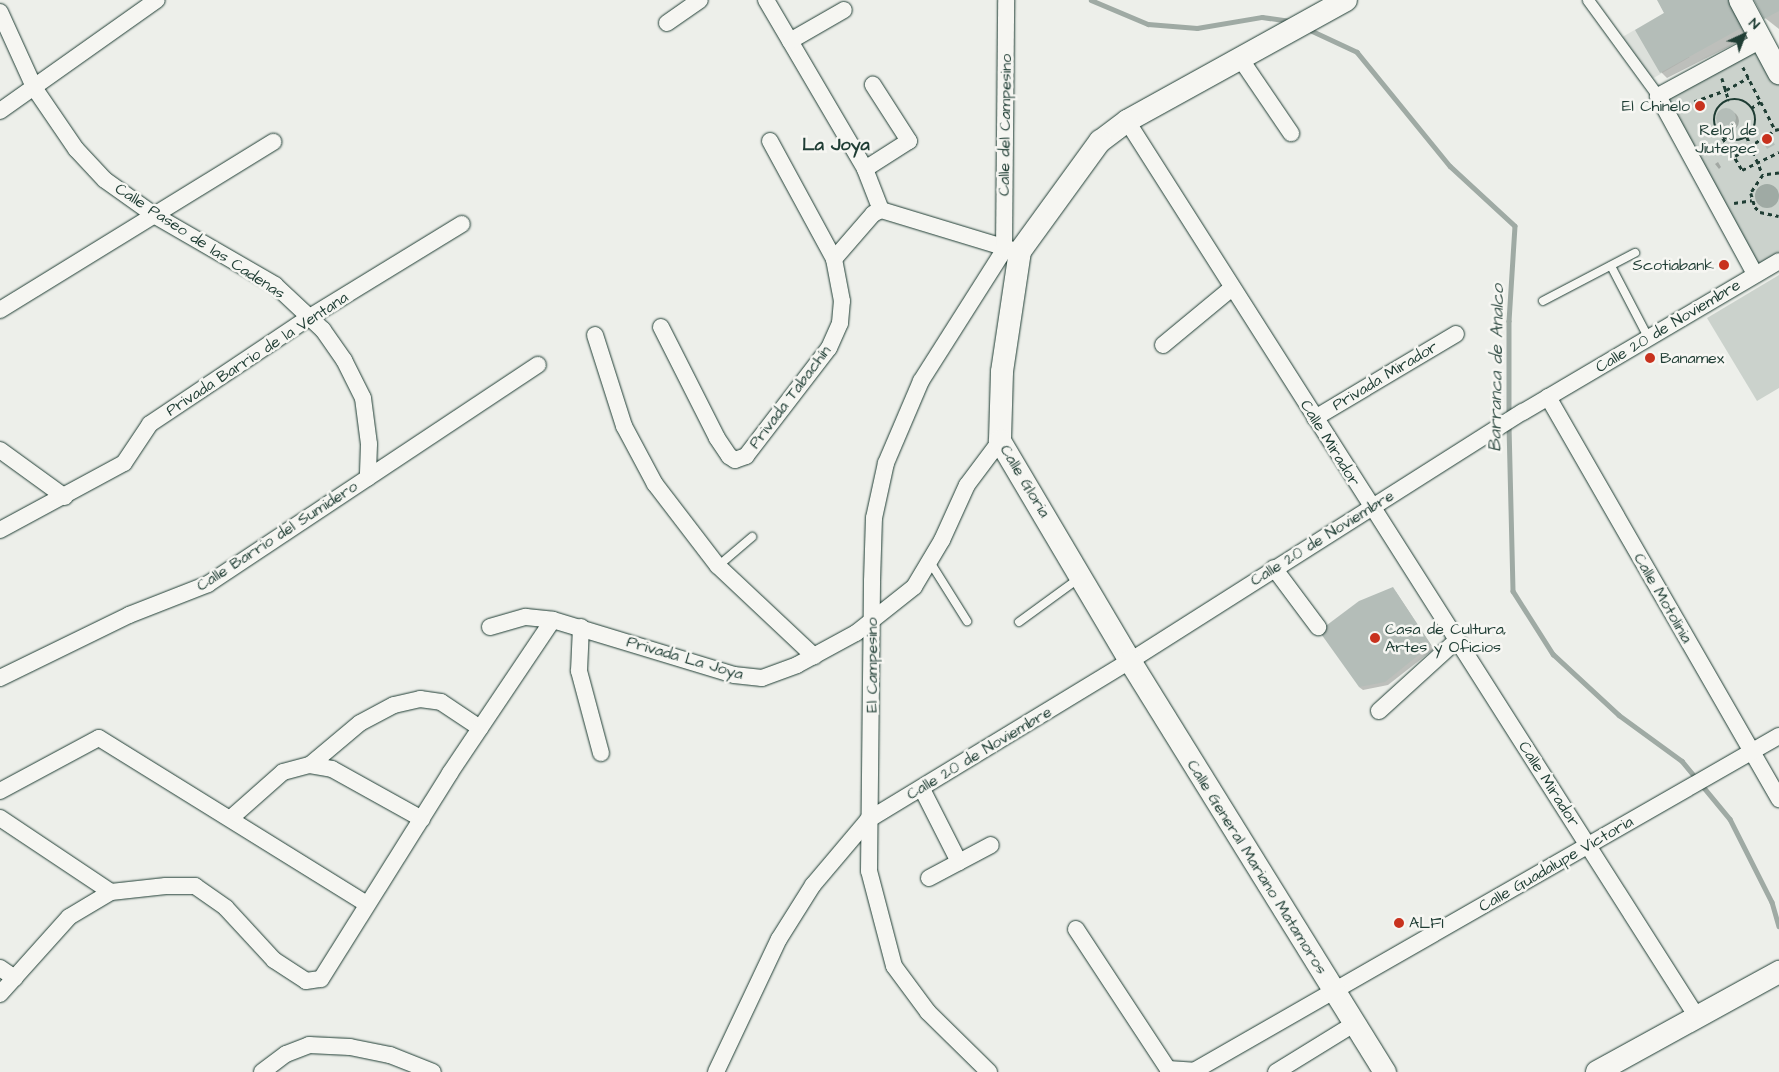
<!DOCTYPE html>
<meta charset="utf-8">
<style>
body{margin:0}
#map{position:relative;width:1779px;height:1072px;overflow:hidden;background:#edefea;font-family:"Architects Daughter",sans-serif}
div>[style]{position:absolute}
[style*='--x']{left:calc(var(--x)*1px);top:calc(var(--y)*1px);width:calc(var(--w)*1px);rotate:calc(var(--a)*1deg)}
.built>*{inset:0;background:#dce0db;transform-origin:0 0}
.green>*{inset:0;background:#cbd2cc}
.water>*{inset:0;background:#9faaa4}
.round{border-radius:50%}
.shadow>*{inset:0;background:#0003}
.stream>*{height:4.5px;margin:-2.25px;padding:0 2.25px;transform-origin:2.25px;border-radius:2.25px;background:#9faaa4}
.building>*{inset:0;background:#b4bdb8;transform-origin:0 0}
.path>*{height:2.5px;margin-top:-1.25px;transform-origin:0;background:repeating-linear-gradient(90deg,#1f3d34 0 4px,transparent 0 8px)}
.path>.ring{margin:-1.25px;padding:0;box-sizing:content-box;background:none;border:2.5px solid #1f3d34;border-radius:50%}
.roads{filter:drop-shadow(0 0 1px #1f3d34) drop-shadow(0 0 1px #1f3d34)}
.service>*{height:8px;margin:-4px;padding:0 4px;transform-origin:4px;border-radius:4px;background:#f6f6f2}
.pedestrian>*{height:11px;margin:-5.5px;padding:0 5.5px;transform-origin:5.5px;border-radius:5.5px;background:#f6f6f2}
.minor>*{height:16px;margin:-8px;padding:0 8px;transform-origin:8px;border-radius:8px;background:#f6f6f2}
.secondary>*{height:22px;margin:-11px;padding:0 11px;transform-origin:11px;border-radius:11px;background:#f6f6f2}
.dots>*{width:14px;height:14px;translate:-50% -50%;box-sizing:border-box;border:2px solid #f6f6f2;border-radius:50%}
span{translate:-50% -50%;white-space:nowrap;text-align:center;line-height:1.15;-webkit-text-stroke:5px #f6f6f2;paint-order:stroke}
.poi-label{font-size:16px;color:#1f3d34}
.right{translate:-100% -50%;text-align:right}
.left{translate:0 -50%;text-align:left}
.street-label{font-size:16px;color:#1f3d34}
.neighbourhood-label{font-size:18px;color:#1f3d34;font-weight:700}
.water-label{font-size:18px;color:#3f5850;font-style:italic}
.north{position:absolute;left:1719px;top:10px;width:50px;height:50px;-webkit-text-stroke:4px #f6f6f2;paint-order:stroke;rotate:43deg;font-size:14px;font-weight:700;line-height:20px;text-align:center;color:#1f3d34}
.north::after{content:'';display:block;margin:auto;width:18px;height:22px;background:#1f3d34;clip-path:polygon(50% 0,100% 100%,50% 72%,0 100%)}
</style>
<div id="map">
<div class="built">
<div style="left:1664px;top:13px;width:51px;height:48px;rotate:60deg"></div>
</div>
<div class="green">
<div style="clip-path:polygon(1759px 43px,1779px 78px,1779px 258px,1757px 270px,1664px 96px)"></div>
<div style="clip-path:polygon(1779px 275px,1779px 388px,1757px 401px,1707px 318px)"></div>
</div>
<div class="water">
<div class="round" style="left:1755px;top:184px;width:24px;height:24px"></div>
</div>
<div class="shadow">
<div style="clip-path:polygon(1658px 0,1731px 0,1750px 36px,1667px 78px,1661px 72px,1667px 18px)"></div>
<div style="clip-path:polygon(1756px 0,1779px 0,1779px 29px,1765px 18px)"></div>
<div class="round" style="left:1719px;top:111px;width:20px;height:20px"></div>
<div style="clip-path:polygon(1718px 162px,1721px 167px,1719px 169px,1715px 164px)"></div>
<div style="clip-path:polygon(1396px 592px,1434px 649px,1388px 685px,1363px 690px,1359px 687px)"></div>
</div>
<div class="stream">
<div style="--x:1091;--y:0;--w:62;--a:22.8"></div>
<div style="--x:1148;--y:24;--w:49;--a:4.7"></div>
<div style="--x:1197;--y:28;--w:66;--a:-9.6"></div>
<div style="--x:1262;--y:17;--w:30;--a:8"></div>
<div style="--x:1308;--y:29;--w:54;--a:25.1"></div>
<div style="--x:1357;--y:52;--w:147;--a:50.8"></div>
<div style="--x:1450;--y:166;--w:88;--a:42.7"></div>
<div style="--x:1515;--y:226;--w:95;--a:93.6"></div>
<div style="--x:1509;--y:321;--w:95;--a:90"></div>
<div style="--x:1509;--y:426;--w:165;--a:88.6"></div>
<div style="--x:1513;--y:591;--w:75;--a:57.6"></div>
<div style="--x:1553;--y:654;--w:90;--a:42.7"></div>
<div style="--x:1619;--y:715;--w:78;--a:36.1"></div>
<div style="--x:1682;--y:761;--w:75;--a:50.4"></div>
<div style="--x:1730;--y:819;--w:93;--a:63.2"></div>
<div style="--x:1772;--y:902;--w:25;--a:74"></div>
</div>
<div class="building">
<div style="clip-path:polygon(1657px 0,1729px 0,1743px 27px,1660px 73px,1635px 30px,1664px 13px)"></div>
<div style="clip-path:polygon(1754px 0,1779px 0,1779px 11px,1764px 19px)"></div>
<div class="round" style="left:1716px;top:108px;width:20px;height:20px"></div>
<div style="left:1770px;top:136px;width:10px;height:9px;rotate:61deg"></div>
<div style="clip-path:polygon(1393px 587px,1431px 645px,1385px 682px,1359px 687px,1319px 631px,1359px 601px)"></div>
</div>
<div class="path">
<div style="--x:1743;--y:67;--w:39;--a:63"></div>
<div style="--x:1761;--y:102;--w:11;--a:146"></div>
<div style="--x:1722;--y:78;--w:24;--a:73"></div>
<div class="ring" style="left:1714px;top:99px;width:39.5px;height:39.5px"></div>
<div style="--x:1761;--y:102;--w:31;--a:63"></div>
<div style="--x:1775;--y:130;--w:4;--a:-14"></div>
<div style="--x:1679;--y:107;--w:50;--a:-19.9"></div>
<div style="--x:1726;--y:90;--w:26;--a:-29"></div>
<div style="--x:1747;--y:137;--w:41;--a:67.2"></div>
<div style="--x:1723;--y:138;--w:37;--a:59"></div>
<div style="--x:1742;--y:170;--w:41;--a:-25.9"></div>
<div style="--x:1735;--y:156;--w:48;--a:-33"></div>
<div style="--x:1779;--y:173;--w:16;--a:173"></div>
<div style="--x:1763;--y:175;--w:22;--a:124"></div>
<div style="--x:1751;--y:193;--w:15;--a:74"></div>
<div style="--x:1755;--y:207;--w:7;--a:45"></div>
<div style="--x:1760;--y:212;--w:19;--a:12"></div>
<div style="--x:1734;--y:203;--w:18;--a:-9"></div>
</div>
<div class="roads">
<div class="service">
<div style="--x:1611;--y:266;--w:80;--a:62.5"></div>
<div style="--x:1543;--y:301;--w:104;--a:-27.6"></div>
<div style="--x:930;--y:562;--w:70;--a:57.9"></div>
<div style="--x:718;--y:566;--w:45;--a:-40.5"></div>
<div style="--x:1019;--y:622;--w:73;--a:-36.1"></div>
</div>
<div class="pedestrian">
<div style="--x:1588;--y:0;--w:119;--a:53.9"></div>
</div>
<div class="minor">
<div style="--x:766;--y:0;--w:196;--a:59.6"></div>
<div style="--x:865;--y:169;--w:44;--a:68.7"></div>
<div style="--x:0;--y:12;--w:85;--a:65.6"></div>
<div style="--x:35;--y:89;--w:73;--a:55.7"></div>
<div style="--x:76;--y:149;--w:42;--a:46.9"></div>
<div style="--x:105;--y:180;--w:60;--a:35.5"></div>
<div style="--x:154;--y:215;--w:140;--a:30"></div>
<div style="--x:275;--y:285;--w:66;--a:43.2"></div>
<div style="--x:323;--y:330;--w:37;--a:55"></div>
<div style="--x:344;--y:360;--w:42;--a:63.4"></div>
<div style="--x:363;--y:398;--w:46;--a:82.6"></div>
<div style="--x:369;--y:444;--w:34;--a:92"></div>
<div style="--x:667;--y:23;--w:40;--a:-34.9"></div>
<div style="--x:790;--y:41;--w:62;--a:-29.9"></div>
<div style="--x:1240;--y:58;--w:91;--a:55.8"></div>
<div style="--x:0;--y:111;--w:192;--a:-35.3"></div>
<div style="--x:1127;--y:121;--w:1062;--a:57.54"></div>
<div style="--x:770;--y:141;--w:134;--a:61.5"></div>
<div style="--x:865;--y:169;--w:52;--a:-32.5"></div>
<div style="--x:909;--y:141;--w:67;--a:-122.7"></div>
<div style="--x:881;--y:210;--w:138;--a:16.9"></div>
<div style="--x:1755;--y:274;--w:203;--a:-118.6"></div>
<div style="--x:1658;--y:96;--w:117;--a:-28.5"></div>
<div style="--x:0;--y:310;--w:321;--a:-31.6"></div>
<div style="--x:661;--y:327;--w:124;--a:63.2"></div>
<div style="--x:717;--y:438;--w:22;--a:56"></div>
<div style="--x:729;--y:456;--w:7;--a:34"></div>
<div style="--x:735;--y:460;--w:12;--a:-20"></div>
<div style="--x:746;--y:456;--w:136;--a:-52.5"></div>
<div style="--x:829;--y:348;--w:27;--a:-66"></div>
<div style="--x:840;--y:323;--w:22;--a:-85"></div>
<div style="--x:842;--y:301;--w:43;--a:-100.8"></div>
<div style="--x:834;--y:259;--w:60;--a:-49.1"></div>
<div style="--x:873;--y:214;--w:9;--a:-27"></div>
<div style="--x:595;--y:335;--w:96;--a:72.3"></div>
<div style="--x:624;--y:426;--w:66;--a:61.9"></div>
<div style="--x:655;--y:484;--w:103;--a:52.5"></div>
<div style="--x:718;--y:566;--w:132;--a:43.2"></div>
<div style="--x:1163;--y:345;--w:89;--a:-39.6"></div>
<div style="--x:1548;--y:397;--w:464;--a:60.1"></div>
<div style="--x:1315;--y:418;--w:164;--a:-30.8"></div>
<div style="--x:0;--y:450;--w:80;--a:35.9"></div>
<div style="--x:0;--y:530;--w:141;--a:-28.4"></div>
<div style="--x:124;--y:463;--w:47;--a:-56.3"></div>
<div style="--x:150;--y:424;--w:192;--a:-33.8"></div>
<div style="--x:310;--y:317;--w:178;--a:-31.5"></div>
<div style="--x:1274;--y:568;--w:74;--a:53.3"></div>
<div style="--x:490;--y:627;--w:37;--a:-16"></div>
<div style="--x:526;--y:617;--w:27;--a:6"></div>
<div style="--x:553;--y:620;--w:189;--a:16.9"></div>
<div style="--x:734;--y:675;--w:28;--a:6"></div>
<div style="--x:762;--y:678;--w:37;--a:-20"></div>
<div style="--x:797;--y:665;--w:67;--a:-28.5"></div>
<div style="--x:856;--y:633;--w:74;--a:-38.4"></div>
<div style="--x:914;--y:587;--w:55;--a:-59.2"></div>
<div style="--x:942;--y:540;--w:60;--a:-65.6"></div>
<div style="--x:967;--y:485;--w:55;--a:-53.1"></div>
<div style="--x:581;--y:627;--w:44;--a:92.6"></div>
<div style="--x:579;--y:671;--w:85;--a:75"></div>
<div style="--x:0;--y:678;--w:144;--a:-26"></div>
<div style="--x:129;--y:615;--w:85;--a:-21.4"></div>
<div style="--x:208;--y:584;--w:396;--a:-33.6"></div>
<div style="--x:1379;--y:711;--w:105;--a:-42.3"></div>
<div style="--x:310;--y:765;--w:65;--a:-40"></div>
<div style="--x:360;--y:723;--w:38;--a:-28"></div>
<div style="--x:394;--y:705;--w:27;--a:-13"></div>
<div style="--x:420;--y:699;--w:21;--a:8"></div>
<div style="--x:441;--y:702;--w:47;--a:33.7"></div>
<div style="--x:922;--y:789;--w:82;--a:63.1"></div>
<div style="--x:0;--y:791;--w:112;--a:-28.2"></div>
<div style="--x:99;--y:738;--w:315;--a:31.8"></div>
<div style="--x:0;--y:818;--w:133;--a:33.7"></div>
<div style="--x:231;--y:818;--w:69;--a:-41.5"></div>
<div style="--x:283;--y:772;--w:28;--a:-15"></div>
<div style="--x:310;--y:765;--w:22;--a:10"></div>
<div style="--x:332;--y:769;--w:103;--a:29.1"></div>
<div style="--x:929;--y:878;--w:70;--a:-28"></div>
<div style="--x:1076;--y:929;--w:168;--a:56.7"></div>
<div style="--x:1168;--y:1069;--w:26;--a:4"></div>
<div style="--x:1194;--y:1071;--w:674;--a:-29.8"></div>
<div style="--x:0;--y:968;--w:18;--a:34"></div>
<div style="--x:0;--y:994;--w:103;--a:-48.1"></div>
<div style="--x:69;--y:917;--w:49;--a:-30.8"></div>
<div style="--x:111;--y:892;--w:55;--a:-6.2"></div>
<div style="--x:166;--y:886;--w:29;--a:0"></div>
<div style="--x:195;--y:886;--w:38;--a:35"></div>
<div style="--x:226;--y:908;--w:71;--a:47.3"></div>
<div style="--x:274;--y:960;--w:38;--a:33"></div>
<div style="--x:306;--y:981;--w:15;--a:-8"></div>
<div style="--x:321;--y:979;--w:243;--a:-57.9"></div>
<div style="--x:450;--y:773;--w:184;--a:-56.1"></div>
<div style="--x:262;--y:1072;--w:30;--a:-37"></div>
<div style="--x:286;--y:1054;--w:25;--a:-21"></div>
<div style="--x:309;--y:1045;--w:41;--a:2.8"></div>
<div style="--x:350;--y:1047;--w:41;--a:11.3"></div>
<div style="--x:390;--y:1055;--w:46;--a:21.6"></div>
<div style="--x:716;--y:1072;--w:147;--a:-64.7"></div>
<div style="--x:779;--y:939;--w:64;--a:-57.8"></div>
<div style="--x:813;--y:885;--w:85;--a:-49.8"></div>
<div style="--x:868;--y:820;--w:306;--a:-31.3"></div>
<div style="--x:1130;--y:661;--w:465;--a:-32.4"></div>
<div style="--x:1523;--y:412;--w:297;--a:-30.5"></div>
<div style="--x:989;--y:1072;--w:86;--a:-135.5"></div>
<div style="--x:928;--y:1012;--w:57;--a:-126.5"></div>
<div style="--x:894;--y:966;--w:98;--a:-104.7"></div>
<div style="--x:869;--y:871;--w:290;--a:-89.4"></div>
<div style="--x:872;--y:581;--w:63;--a:-88.2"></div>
<div style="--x:874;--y:518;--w:56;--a:-77.7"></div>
<div style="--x:886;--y:463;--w:89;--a:-66.9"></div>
<div style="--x:921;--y:381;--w:155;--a:-57.6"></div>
<div style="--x:1004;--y:250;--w:250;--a:-89.5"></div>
<div style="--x:1276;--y:1072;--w:92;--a:-31.6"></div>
</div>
<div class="secondary">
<div style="--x:1346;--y:0;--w:250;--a:151.1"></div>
<div style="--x:1127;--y:121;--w:34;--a:143"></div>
<div style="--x:1100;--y:141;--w:136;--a:126"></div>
<div style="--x:1020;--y:251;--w:122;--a:98.5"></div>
<div style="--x:1002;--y:372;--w:69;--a:91.7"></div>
<div style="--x:1000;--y:441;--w:256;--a:59.4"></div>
<div style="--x:1130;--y:661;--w:484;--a:58.2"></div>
<div style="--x:1740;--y:0;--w:83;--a:61.9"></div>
<div style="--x:1597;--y:1072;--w:208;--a:-28.8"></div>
</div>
</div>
<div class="dots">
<div style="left:1700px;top:106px;background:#c8321e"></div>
<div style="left:1767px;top:139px;background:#c8321e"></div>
<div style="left:1724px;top:265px;background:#c8321e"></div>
<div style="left:1650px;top:358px;background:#c8321e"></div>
<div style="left:1375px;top:638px;background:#c8321e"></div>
<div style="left:1399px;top:923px;background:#c8321e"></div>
</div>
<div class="poi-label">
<span class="right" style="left:1690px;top:106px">El Chinelo</span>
<span class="right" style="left:1757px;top:139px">Reloj de<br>Jiutepec</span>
<span class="right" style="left:1714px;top:265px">Scotiabank</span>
<span class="left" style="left:1660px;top:358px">Banamex</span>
<span class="left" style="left:1385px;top:638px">Casa de Cultura,<br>Artes y Oficios</span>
<span class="left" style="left:1409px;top:923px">ALFI</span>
</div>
<div class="street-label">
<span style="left:1005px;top:125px;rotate:-89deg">Calle del Campesino</span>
<span style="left:200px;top:241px;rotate:33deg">Calle Paseo de las Cadenas</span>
<span style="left:1668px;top:326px;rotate:-31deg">Calle 20 de Noviembre</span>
<span style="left:257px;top:354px;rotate:-33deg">Privada Barrio de la Ventana</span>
<span style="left:1385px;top:376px;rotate:-31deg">Privada Mirador</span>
<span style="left:790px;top:397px;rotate:-53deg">Privada Tabachín</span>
<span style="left:1330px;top:443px;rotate:58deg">Calle Mirador</span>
<span style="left:1025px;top:481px;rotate:59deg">Calle Gloria</span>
<span style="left:277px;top:536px;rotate:-33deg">Calle Barrio del Sumidero</span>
<span style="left:1322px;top:538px;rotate:-32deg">Calle 20 de Noviembre</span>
<span style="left:1663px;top:598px;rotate:60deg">Calle Motolinia</span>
<span style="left:685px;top:658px;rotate:16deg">Privada La Joya</span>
<span style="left:872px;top:665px;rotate:-90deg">El Campesino</span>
<span style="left:979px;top:753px;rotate:-31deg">Calle 20 de Noviembre</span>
<span style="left:1549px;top:784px;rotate:57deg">Calle Mirador</span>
<span style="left:1556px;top:864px;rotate:-30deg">Calle Guadalupe Victoria</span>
<span style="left:1257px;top:867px;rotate:58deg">Calle General Mariano Matamoros</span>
</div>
<div class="neighbourhood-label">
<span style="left:836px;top:145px">La Joya</span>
</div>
<div class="water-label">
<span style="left:1497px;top:368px;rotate:-89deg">Barranca de Analco</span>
</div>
<div class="north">N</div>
</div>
